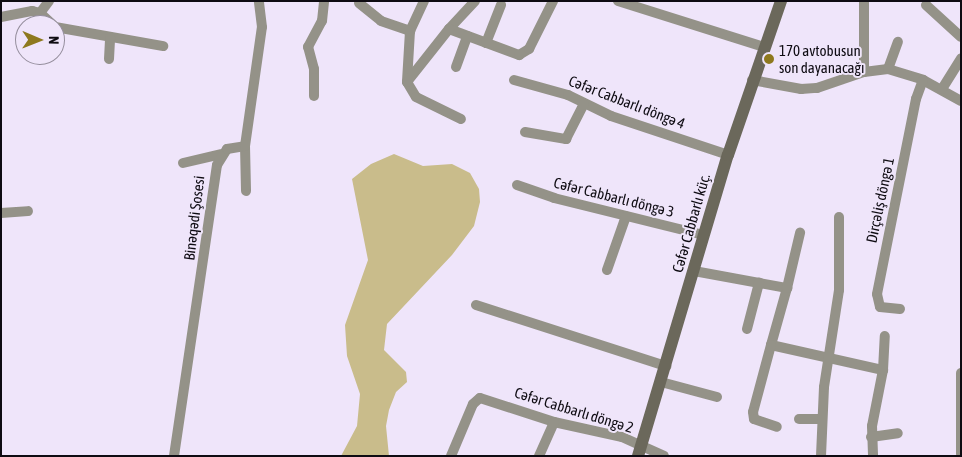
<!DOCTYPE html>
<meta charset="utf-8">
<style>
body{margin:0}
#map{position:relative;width:962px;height:457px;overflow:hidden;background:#efe5fa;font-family:"Asap Condensed",sans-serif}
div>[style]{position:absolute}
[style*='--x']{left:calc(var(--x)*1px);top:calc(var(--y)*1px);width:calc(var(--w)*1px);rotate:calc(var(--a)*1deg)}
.green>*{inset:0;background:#c9bc8b}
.street>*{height:10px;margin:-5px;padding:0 5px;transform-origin:5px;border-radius:5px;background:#949288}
.secondary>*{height:12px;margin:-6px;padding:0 6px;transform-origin:6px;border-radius:6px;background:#6b685b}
.dots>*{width:14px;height:14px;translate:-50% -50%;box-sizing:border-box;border:2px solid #efe5fa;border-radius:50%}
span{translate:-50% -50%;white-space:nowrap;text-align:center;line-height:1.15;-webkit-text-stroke:4px #efe5fa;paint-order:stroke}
.poi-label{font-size:15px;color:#0e0b12}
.left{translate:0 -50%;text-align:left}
.street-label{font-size:15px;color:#0e0b12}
.frame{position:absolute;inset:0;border:2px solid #0e0b12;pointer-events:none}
.north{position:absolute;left:15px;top:15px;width:50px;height:50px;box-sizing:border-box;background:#efe5fa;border:1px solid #958e9d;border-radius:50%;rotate:91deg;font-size:14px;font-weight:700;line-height:20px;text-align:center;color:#0e0b12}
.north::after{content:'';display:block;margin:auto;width:18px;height:22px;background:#8e791e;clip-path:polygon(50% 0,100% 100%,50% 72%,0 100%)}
</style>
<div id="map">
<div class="green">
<div style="clip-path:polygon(394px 154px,423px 166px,452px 164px,470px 173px,479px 189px,480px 202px,474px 226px,452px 255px,387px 324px,384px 350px,406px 372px,407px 382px,396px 392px,389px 410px,386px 426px,389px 456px,341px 456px,357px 426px,360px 394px,347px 356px,345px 325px,368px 260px,352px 179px,371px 164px)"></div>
</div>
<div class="street">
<div style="--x:424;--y:1;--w:33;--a:115"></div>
<div style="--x:410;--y:31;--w:51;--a:93.4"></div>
<div style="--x:407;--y:82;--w:17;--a:59"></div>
<div style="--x:416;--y:97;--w:50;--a:26.1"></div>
<div style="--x:475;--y:1;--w:38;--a:133"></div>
<div style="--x:449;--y:29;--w:75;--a:20.4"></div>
<div style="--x:519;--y:55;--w:12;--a:-31"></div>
<div style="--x:529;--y:49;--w:54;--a:-63.4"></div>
<div style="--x:618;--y:1;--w:153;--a:17.5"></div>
<div style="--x:359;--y:3;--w:28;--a:39"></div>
<div style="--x:381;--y:21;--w:31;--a:19"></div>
<div style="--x:926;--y:5;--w:47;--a:42.4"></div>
<div style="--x:40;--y:13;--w:15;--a:-53"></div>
<div style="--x:1;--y:17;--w:32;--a:-11"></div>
<div style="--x:32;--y:11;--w:8;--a:14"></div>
<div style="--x:40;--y:13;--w:18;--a:43"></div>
<div style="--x:55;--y:27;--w:110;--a:10"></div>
<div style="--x:486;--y:43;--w:41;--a:-68.5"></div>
<div style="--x:109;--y:59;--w:22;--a:-87"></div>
<div style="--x:456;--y:67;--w:33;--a:-70"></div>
<div style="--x:888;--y:69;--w:29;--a:-70"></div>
<div style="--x:864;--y:72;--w:71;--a:-90"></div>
<div style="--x:514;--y:80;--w:56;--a:15.5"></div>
<div style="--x:568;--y:95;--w:48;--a:26"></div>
<div style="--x:611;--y:116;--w:123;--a:18.4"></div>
<div style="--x:752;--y:80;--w:50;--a:10.4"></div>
<div style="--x:801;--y:89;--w:16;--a:-4"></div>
<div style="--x:817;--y:88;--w:50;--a:-18.8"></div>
<div style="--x:864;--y:72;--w:24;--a:-7"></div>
<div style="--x:888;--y:69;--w:37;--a:17"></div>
<div style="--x:923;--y:80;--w:43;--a:28.9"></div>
<div style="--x:407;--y:82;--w:68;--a:-51.6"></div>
<div style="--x:942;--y:89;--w:36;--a:-58"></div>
<div style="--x:314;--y:96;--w:27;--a:-90"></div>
<div style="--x:314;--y:69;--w:23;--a:-105"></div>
<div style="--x:308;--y:47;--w:30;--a:-62"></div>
<div style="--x:322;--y:21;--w:20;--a:-84"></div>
<div style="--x:525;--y:132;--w:42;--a:9.7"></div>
<div style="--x:566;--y:139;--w:39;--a:-63"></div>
<div style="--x:245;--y:146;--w:45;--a:88.7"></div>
<div style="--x:183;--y:163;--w:39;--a:-13"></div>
<div style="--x:517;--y:185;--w:39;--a:19"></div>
<div style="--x:554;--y:198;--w:154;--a:13.9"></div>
<div style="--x:1;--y:213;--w:27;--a:-4"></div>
<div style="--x:607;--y:270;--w:57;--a:-70.6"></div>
<div style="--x:694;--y:271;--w:95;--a:10.4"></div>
<div style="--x:787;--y:288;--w:59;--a:105.7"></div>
<div style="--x:771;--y:345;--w:115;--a:12.6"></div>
<div style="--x:883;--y:370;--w:57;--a:101.1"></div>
<div style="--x:872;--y:426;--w:30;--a:88"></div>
<div style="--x:787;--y:288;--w:57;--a:-76.7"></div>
<div style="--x:476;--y:305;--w:200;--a:17.8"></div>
<div style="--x:900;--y:309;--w:20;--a:-174"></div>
<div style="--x:880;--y:307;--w:13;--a:-103"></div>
<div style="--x:877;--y:294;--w:199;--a:-78.7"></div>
<div style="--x:916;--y:99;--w:20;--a:-70"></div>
<div style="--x:747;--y:329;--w:48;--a:-75.4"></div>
<div style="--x:771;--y:345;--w:69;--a:105"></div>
<div style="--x:753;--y:412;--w:7;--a:82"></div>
<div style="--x:754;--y:419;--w:24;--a:19"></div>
<div style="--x:883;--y:370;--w:34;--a:-87"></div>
<div style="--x:661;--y:382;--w:58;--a:15"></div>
<div style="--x:799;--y:419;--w:22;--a:0"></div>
<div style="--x:871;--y:437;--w:27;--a:-8"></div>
<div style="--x:961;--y:454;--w:81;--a:-90"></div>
<div style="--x:174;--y:456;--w:294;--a:-81.6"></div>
<div style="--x:217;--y:165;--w:19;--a:-58"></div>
<div style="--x:227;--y:149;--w:18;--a:-9"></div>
<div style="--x:245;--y:146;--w:120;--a:-81.9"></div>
<div style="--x:262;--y:27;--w:26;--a:-97"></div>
<div style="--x:451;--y:456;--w:56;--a:-67.1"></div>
<div style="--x:473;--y:404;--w:9;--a:-41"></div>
<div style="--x:480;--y:398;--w:78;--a:18"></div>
<div style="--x:554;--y:422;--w:70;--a:12.4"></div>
<div style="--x:622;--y:437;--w:46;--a:24.3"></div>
<div style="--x:539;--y:456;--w:37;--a:-66"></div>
<div style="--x:821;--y:456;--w:69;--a:-87.5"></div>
<div style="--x:824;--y:387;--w:98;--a:-81.2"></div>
<div style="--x:839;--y:290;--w:73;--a:-90"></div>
</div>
<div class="secondary">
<div style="--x:638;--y:456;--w:314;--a:-73.4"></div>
<div style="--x:728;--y:155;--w:163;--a:-71"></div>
</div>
<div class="dots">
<div style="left:769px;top:59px;background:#8e791e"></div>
</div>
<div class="poi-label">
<span class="left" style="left:779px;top:59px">170 avtobusun<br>son dayanacağı</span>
</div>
<div class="street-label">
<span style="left:627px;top:102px;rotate:21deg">Cəfər Cabbarlı döngə 4</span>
<span style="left:614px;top:197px;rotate:14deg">Cəfər Cabbarlı döngə 3</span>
<span style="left:880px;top:200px;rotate:-78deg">Dirçəliş döngə 1</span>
<span style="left:194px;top:218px;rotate:-83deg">Binəqədi Şosesi</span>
<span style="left:691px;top:223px;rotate:-74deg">Cəfər Cabbarlı küç.</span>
<span style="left:574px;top:410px;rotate:17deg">Cəfər Cabbarlı döngə 2</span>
</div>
<div class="frame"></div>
<div class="north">N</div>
</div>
